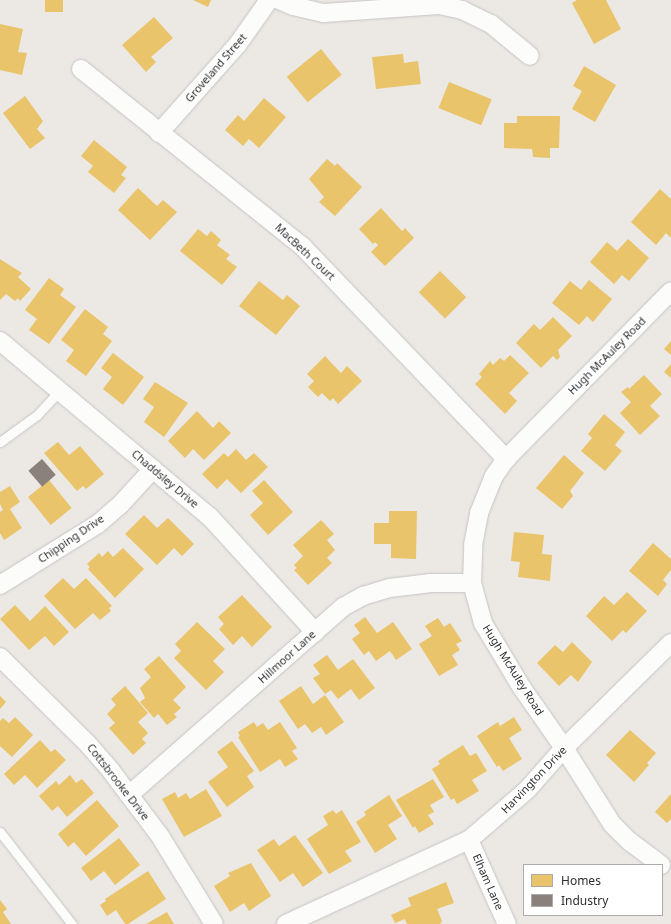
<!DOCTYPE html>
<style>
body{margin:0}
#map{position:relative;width:671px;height:924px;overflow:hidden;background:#ece8e4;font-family:"Noto Sans",sans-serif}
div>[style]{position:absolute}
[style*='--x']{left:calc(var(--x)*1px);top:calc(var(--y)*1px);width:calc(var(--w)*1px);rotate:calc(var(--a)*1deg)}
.homes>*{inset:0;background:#e9c46a;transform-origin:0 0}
.industry>*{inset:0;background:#8a817c;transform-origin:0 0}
.roads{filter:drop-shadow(0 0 1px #c5c4c5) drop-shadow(0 0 1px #c5c4c5)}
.service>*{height:9px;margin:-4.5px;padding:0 4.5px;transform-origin:4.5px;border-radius:4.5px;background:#fcfcfb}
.minor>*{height:18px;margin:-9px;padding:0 9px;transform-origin:9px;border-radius:9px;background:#fcfcfb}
span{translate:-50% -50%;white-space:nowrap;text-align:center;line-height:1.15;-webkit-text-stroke:4px #fff;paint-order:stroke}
.street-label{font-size:11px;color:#2e2e2e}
.legend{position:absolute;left:523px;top:864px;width:140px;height:52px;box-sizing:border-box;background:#fff;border:1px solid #ababab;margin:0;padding:5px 7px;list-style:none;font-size:12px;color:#2e2e2e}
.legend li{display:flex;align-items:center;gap:8px;height:20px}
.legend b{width:20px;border:1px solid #ababab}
</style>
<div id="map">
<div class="homes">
<div style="left:45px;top:0;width:18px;height:12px"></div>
<div style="clip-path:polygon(193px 0,211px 0,208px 7px)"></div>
<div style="clip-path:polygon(577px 0,606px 0,621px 29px,594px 44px,572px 3px)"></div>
<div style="clip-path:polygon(154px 17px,173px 38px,151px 57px,156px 62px,146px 72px,122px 45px)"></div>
<div style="clip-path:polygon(0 24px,23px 29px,18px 52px,27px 53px,22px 75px,0 70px)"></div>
<div style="left:321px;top:49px;width:33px;height:44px;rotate:51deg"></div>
<div style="clip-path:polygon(403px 54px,404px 63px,418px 61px,421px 84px,376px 89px,372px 57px)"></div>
<div style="clip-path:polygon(584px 66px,616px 85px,595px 122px,572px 109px,582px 91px,573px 86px)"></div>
<div style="left:449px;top:82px;width:46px;height:28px;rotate:22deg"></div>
<div style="clip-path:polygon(25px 96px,43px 121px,37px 129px,45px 138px,30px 149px,3px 113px)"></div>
<div style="clip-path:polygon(264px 98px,286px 117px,259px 148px,249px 139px,243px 146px,225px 130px,238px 115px,244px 121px)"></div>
<div style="clip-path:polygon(517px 116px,560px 116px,559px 148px,550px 148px,550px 158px,533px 157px,532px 149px,504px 148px,504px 123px,517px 123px)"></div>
<div style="clip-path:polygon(94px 140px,127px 167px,121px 175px,126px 178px,114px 193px,88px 172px,93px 166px,81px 156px)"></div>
<div style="clip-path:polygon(327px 159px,335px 166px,337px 163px,362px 187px,335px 216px,319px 202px,324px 197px,309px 179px)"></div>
<div style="clip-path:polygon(138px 188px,157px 206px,163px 200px,177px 212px,150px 240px,118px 210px)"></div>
<div style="clip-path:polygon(660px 189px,671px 199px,671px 238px,666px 233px,656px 245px,631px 222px)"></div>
<div style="clip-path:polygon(381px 208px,402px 231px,405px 228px,414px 238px,385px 266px,371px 252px,378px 245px,375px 242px,373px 244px,359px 229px)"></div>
<div style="clip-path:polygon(198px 229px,207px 236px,211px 231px,221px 240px,217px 245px,230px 255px,226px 259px,237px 267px,222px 285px,180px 251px)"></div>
<div style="clip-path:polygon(628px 239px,649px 258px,629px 281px,622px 275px,614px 284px,590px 262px,607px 242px,617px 251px)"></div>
<div style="clip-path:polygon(0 259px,22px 273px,18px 277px,31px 289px,20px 301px,18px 298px,15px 301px,6px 294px,0 300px)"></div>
<div style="left:440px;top:271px;width:37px;height:30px;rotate:45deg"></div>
<div style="clip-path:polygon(49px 278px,64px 289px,60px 295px,76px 307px,49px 344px,29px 330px,37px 319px,25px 310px)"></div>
<div style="clip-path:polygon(589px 280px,612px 299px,593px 322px,587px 316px,579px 325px,552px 303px,570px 281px,581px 290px)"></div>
<div style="clip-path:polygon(259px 281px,283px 300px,287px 295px,300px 306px,276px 335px,239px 306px)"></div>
<div style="clip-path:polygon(85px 309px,108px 327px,103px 334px,112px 341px,86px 376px,66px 361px,74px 350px,61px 340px)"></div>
<div style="clip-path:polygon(553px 317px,572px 336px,558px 350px,560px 357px,557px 360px,553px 356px,541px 368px,516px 343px,534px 324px,540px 330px)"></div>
<div style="clip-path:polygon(671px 341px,671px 355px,664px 349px)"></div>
<div style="clip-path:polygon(113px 353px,144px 377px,123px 405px,103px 389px,112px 377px,101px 368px)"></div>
<div style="clip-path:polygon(510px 355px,529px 373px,509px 393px,517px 401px,505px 414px,475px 384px,482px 377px,479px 374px,490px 361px,493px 365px,500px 358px,504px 361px)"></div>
<div style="clip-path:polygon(325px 356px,341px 373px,347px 366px,362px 381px,338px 404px,333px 398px,330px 401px,322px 393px,318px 397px,308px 387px,314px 381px,307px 374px)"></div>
<div style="clip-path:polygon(671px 364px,671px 378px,664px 372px)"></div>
<div style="clip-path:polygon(644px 375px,662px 394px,650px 406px,660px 416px,640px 435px,620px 413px,631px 402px,621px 392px,628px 387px,629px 389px)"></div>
<div style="clip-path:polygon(155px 382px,188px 403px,164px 437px,144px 422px,154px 407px,143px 399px)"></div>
<div style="clip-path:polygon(197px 411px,213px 428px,219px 421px,231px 433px,204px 460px,193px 449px,185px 458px,168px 441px)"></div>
<div style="clip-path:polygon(604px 414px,625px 432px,615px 445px,622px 451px,605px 471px,581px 451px,592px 438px,588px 434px)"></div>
<div style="clip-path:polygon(58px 442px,69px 455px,80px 446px,104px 474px,86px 489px,83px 486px,77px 491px,44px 453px)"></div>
<div style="clip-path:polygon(236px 449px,246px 460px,254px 453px,268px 467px,241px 493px,227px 479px,217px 489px,202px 474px,224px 453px,228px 457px)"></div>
<div style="clip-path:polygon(564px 455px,584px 473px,570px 491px,573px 496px,562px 509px,536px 488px)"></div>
<div style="left:49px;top:480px;width:36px;height:27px;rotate:51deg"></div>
<div style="clip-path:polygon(264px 480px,293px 512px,268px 535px,250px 515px,263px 503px,252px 491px)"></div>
<div style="clip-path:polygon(10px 486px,20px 502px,10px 509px,22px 528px,4px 540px,0 533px,0 512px,3px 510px,0 504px,0 492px)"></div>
<div style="clip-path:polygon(389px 511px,417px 511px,416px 559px,391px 558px,391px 544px,374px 544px,374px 523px,389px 523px)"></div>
<div style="clip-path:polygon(144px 515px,157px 528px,168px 518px,194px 544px,182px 556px,174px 548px,157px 565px,125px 534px)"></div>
<div style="clip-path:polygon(321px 520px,334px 534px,327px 540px,335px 550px,327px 558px,332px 563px,308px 585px,294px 570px,297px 568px,294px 565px,303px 556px,293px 545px)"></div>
<div style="clip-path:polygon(514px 532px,544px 535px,542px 554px,552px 555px,550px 581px,518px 577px,520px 562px,511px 561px)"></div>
<div style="clip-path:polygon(653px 543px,671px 559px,671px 570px,663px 580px,667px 584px,658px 596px,629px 571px)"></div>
<div style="clip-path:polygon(123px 548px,144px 569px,115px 598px,88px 569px,90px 567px,87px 564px,99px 553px,102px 557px,108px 551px,113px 557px)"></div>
<div style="clip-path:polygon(63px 578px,74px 589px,86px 578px,112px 606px,109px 608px,111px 611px,100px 620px,93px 613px,75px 629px,44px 596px)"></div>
<div style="clip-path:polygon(627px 592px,647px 611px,626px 633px,623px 630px,612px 641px,586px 616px,604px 596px,614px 605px)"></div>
<div style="clip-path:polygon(242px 595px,272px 627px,252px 647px,242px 636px,233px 645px,219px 629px,224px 624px,218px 617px)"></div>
<div style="clip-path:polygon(15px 605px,30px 621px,45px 606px,69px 632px,54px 646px,45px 636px,29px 650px,0 619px)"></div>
<div style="clip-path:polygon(365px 617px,377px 633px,393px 622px,412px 649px,396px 660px,390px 651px,376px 661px,369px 651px,364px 655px,352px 639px,360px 633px,354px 625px)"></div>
<div style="clip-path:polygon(438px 618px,444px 627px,450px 623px,462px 641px,456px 644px,460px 650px,452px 655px,458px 665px,439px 676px,419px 644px,432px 636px,425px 626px)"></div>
<div style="clip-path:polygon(197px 622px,225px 649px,213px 661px,224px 672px,206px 690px,174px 658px,181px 651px,175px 644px)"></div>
<div style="clip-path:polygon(572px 642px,592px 662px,578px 682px,571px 675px,559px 686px,537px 663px,555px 645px,563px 652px)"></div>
<div style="clip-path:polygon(327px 655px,338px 670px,353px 659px,375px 688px,359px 700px,351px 689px,338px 699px,331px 690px,325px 694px,313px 678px,320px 674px,313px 665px)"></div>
<div style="clip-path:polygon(159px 656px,186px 687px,173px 700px,181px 708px,174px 714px,177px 717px,167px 725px,158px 714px,154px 718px,140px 702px,145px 698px,140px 688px,151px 677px,144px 669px)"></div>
<div style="clip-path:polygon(125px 686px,148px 713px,138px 722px,148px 733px,142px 739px,146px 743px,133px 755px,109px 728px,115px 723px,107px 714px,116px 705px,111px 699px)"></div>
<div style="clip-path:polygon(301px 686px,313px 704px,325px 695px,344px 722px,326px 735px,321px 727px,312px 733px,305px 724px,298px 729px,279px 701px)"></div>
<div style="clip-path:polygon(0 696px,6px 702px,0 709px)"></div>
<div style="clip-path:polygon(15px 717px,33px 735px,12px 757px,0 746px,0 721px,3px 718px,9px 723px)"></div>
<div style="clip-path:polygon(514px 717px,522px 730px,509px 738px,522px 759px,503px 771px,499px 765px,497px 767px,477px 736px,498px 722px,500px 726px)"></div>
<div style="clip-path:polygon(254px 722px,257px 727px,263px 723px,268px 730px,280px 722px,297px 748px,292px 751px,298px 759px,285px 767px,280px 759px,260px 772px,238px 737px,240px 736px,238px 732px)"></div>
<div style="clip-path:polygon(630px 730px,656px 753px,647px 763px,649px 765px,634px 782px,606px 755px)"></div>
<div style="clip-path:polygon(40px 740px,51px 752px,55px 749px,66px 760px,37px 788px,25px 775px,14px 785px,4px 774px)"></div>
<div style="clip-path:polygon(232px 741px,254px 771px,247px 776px,254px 787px,227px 807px,208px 782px,228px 767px,217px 752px)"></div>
<div style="clip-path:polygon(463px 745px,470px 756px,476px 753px,487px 771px,472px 780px,479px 791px,457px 804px,454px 798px,451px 800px,432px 769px,440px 764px,438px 761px)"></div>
<div style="clip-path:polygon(70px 775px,76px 783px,82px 779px,94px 793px,67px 817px,58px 806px,52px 811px,39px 796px,56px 781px,59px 785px)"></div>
<div style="clip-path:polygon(433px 779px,444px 797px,430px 805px,434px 812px,428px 815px,434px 824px,419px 833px,415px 826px,413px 828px,396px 800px)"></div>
<div style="clip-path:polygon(206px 789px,222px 816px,184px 837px,162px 799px,175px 792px,178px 798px,186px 793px,190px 799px)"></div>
<div style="clip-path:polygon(671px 794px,671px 819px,667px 823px,655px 812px)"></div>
<div style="clip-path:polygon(389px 795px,402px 816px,388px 825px,397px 839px,375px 853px,356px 822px,366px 815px,364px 812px)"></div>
<div style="clip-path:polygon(97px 800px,119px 826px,86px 856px,74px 842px,68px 847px,58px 834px)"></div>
<div style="clip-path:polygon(333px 810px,336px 814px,342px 810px,361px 842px,345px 851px,352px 861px,329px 874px,307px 839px,328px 825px,323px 816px)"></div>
<div style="clip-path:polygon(295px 835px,323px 873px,303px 887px,293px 873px,280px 882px,257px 850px,274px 839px,279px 846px)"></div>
<div style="clip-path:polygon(119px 838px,140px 865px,115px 885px,104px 871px,91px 881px,81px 868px)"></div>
<div style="clip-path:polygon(251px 863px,271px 896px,249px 911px,244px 903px,230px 912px,214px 886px,230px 876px,228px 873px)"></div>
<div style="clip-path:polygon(148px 871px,166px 899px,128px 924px,125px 924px,116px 910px,107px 916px,100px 905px,106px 901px,105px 899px)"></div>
<div style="clip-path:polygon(446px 882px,454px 903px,437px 909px,442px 921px,440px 924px,407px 924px,405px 919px,395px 923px,391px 915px,411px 906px,408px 898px)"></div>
<div style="clip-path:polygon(0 900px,7px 909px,3px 912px,11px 924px,0 924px)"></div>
<div style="clip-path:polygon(167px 912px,174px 924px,146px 924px)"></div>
</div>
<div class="industry">
<div style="left:42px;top:459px;width:21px;height:18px;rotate:49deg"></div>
</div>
<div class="roads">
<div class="service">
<div style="--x:0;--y:442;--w:46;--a:-36.1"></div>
<div style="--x:37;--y:415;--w:34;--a:-47"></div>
<div style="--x:0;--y:832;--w:117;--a:52"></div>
</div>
<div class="minor">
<div style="--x:279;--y:0;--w:15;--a:23"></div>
<div style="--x:293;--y:6;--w:32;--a:13"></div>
<div style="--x:324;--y:13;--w:115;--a:-4"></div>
<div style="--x:439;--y:5;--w:24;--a:12"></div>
<div style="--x:462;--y:10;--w:32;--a:26"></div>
<div style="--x:491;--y:24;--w:50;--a:39.4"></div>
<div style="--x:81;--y:69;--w:285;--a:38.7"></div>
<div style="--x:303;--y:247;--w:294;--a:46.2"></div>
<div style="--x:159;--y:133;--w:119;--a:-48.4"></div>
<div style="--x:238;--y:44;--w:54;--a:-54.8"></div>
<div style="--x:0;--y:341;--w:274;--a:40"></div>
<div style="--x:210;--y:517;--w:156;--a:47.6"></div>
<div style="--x:0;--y:585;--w:115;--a:-31.9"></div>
<div style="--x:98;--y:524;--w:29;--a:-41"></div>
<div style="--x:120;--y:505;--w:49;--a:-47.5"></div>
<div style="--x:0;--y:657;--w:122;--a:44.7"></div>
<div style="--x:87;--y:743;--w:37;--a:49"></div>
<div style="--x:111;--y:771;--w:81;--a:53"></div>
<div style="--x:160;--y:836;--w:103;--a:58.5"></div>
<div style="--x:129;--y:795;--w:285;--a:-41.3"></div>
<div style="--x:343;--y:607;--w:23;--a:-29"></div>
<div style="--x:363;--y:596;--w:28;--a:-17"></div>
<div style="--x:390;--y:588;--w:41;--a:-7"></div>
<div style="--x:431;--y:583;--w:41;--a:0"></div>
<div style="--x:469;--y:840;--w:92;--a:65.7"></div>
<div style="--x:661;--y:865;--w:39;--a:-143"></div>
<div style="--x:630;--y:842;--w:25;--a:-135"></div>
<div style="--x:612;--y:824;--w:90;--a:-122.3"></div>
<div style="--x:564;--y:748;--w:73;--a:-125"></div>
<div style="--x:522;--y:688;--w:76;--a:-121"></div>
<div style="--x:483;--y:623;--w:41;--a:-105.4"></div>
<div style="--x:472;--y:583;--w:38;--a:-88"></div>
<div style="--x:473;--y:545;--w:33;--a:-79"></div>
<div style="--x:479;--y:513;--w:40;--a:-68"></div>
<div style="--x:494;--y:476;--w:21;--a:-55"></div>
<div style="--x:506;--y:459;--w:235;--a:-45.5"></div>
<div style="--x:286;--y:924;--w:201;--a:-24.7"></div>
<div style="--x:469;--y:840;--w:77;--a:-40.8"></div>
<div style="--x:527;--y:790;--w:56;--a:-48.6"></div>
<div style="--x:564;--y:748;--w:150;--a:-44.5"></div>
</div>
</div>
<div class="street-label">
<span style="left:216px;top:68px;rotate:-49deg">Groveland Street</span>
<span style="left:305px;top:252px;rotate:43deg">MacBeth Court</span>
<span style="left:607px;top:356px;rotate:-45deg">Hugh McAuley Road</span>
<span style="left:165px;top:479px;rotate:40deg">Chaddsley Drive</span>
<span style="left:71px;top:539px;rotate:-34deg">Chipping Drive</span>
<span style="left:287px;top:657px;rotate:-42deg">Hillmoor Lane</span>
<span style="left:513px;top:670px;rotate:58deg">Hugh McAuley Road</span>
<span style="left:534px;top:780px;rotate:-46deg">Harvington Drive</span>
<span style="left:118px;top:782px;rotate:52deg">Cottsbrooke Drive</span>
<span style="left:488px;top:882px;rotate:66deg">Elham Lane</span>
</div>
<ul class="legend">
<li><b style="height:11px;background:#e9c46a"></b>Homes</li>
<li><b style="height:11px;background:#8a817c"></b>Industry</li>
</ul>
</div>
